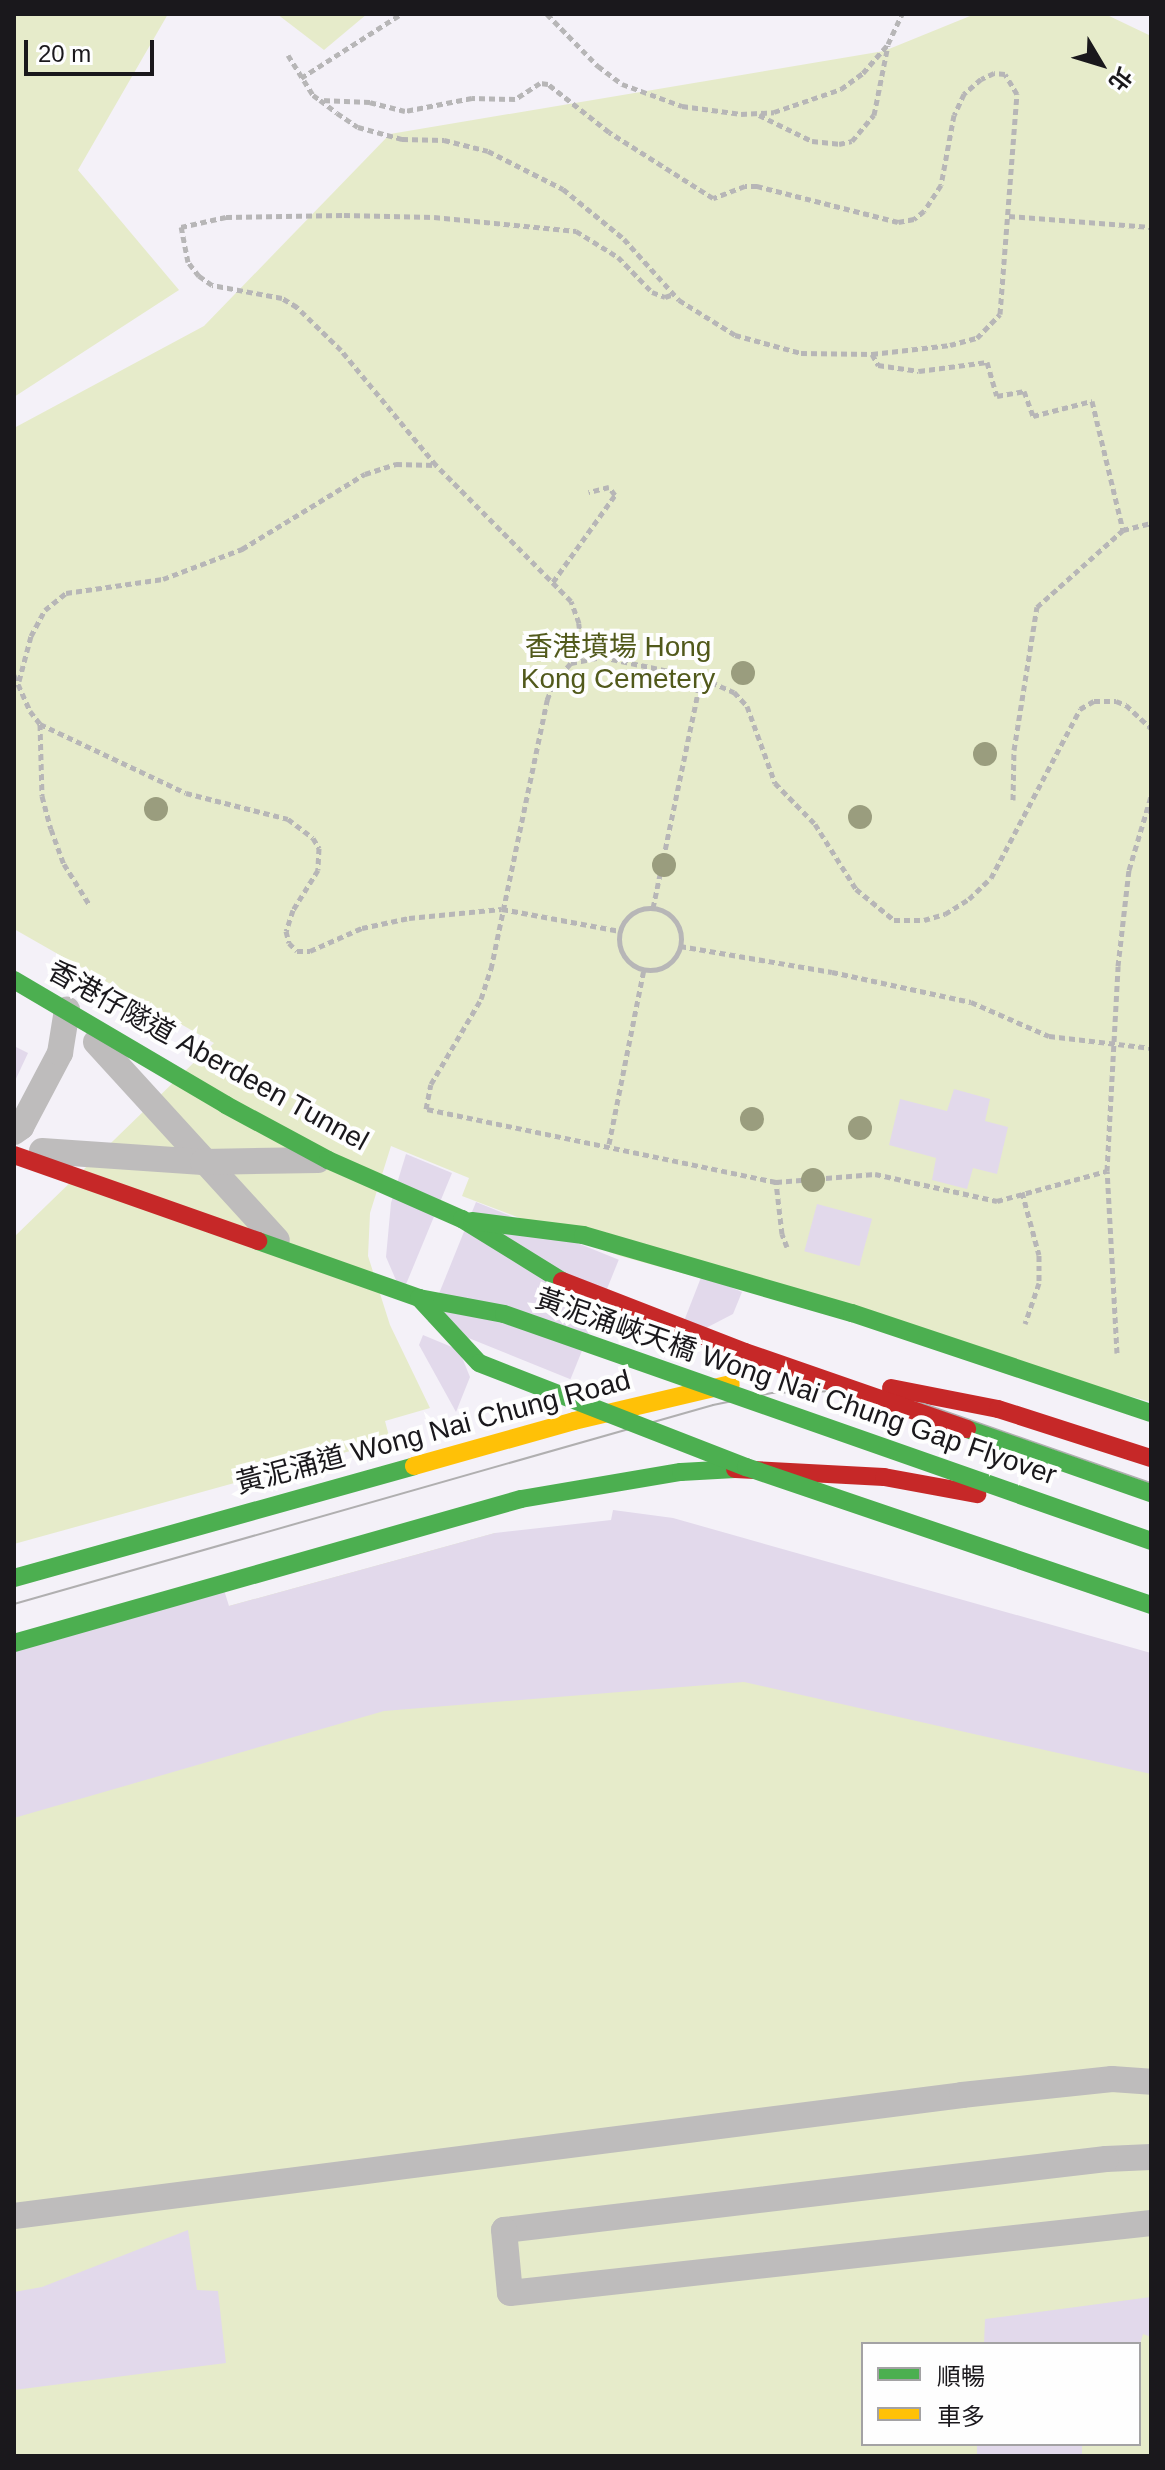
<!DOCTYPE html>
<meta charset="utf-8">
<style>
body{margin:0}
#map{position:relative;width:1165px;height:2470px;overflow:hidden;background:#f4f1f8;font-family:Helvetica,"Noto Sans TC",sans-serif}
div>[style]{position:absolute}
[style*='--x']{left:calc(var(--x)*1px);top:calc(var(--y)*1px);width:calc(var(--w)*1px);rotate:calc(var(--a)*1deg)}
.green>*{inset:0;background:#e6ebca}
.building>*{inset:0;background:#e2d9eb;transform-origin:0 0}
.path>*{height:5px;margin-top:-2.5px;transform-origin:0;background:repeating-linear-gradient(90deg,#b7b6b7 0 6px,transparent 0 10px)}
.path>.ring{margin:-2.5px;padding:0;box-sizing:content-box;background:none;border:5px solid #b7b6b7;border-radius:50%}
.lane>*{height:26px;margin:-13px;padding:0 13px;transform-origin:13px;border-radius:13px;background:#bebcbc}
.fast>*{height:18px;margin:-9px;padding:0 9px;transform-origin:9px;border-radius:9px;background:#4caf50}
.slow>*{height:18px;margin:-9px;padding:0 9px;transform-origin:9px;border-radius:9px;background:#ffc107}
.jam>*{height:18px;margin:-9px;padding:0 9px;transform-origin:9px;border-radius:9px;background:#c62828}
.tram>*{height:2px;margin:-1px;padding:0 1px;transform-origin:1px;border-radius:1px;background:#b0afb0}
.fast-bridge>*{height:18px;margin:-9px;padding:0 9px;transform-origin:9px;border-radius:9px;background:#4caf50}
.jam-bridge>*{height:18px;margin:-9px;padding:0 9px;transform-origin:9px;border-radius:9px;background:#c62828}
.trees>*{width:24px;height:24px;margin:-12px;border-radius:50%;background:#9a9d7e}
span{translate:-50% -50%;white-space:nowrap;text-align:center;line-height:1.15;-webkit-text-stroke:8px #fefefe;paint-order:stroke}
.park-label{font-size:28px;color:#51591b}
.street-label{font-size:28px;color:#1a181c}
.frame{position:absolute;inset:0;border:16px solid #1a181c;pointer-events:none}
.legend{position:absolute;left:861px;top:2342px;width:280px;height:104px;box-sizing:border-box;background:#fefefe;border:2px solid #a3a2a4;margin:0;padding:10px 14px;list-style:none;font-size:24px;color:#1a181c}
.legend li{display:flex;align-items:center;gap:16px;height:40px}
.legend b{width:40px;border:2px solid #a3a2a4}
.north{position:absolute;left:1061px;top:24px;width:80px;height:80px;-webkit-text-stroke:6px #fefefe;paint-order:stroke;rotate:128deg;font-size:22px;font-weight:700;line-height:32px;text-align:center;color:#1a181c}
.north::after{content:'';display:block;margin:auto;width:28px;height:36px;background:#1a181c;clip-path:polygon(50% 0,100% 100%,50% 72%,0 100%)}
.scale{position:absolute;left:24px;top:40px;width:130px;height:36px;box-sizing:border-box;border:4px solid #1a181c;border-top:0;padding-left:10px;font-size:24px;line-height:28px;white-space:nowrap;color:#1a181c;-webkit-text-stroke:6px #fefefe;paint-order:stroke}
</style>
<div id="map">
<div class="green">
<div style="clip-path:polygon(168px 14px,78px 170px,179px 290px,14px 397px,14px 15px)"></div>
<div style="clip-path:polygon(277px 14px,367px 14px,324px 50px)"></div>
<div style="clip-path:polygon(975px 14px,1105px 14px,1151px 36px,1151px 1402px,620px 1256px,462px 1196px,469px 1178px,391px 1146px,370px 1213px,368px 1256px,390px 1325px,430px 1408px,385px 1421px,390px 1440px,14px 1544px,14px 1237px,214px 1043px,14px 929px,14px 428px,204px 326px,390px 134px,884px 51px)"></div>
<div style="clip-path:polygon(evenodd,495px 1533px,1151px 1654px,1151px 2456px,14px 2456px,14px 1665px,495px 1533px,863px 2344px,1139px 2344px,1139px 2444px,863px 2444px,863px 2344px)"></div>
</div>
<div class="building">
<div style="clip-path:polygon(14px 1046px,28px 1053px,14px 1083px)"></div>
<div style="clip-path:polygon(954px 1089px,990px 1099px,985px 1121px,1008px 1127px,997px 1174px,973px 1168px,967px 1189px,932px 1180px,936px 1158px,889px 1145px,900px 1099px,947px 1111px)"></div>
<div style="clip-path:polygon(406px 1154px,452px 1173px,402px 1294px,386px 1257px,391px 1203px)"></div>
<div style="left:476px;top:1202px;width:154px;height:129px;rotate:22deg"></div>
<div style="left:817px;top:1204px;width:57px;height:49px;rotate:15deg"></div>
<div style="clip-path:polygon(702px 1275px,742px 1292px,733px 1314px,704px 1329px,684px 1321px)"></div>
<div style="clip-path:polygon(423px 1335px,459px 1350px,470px 1377px,456px 1412px,419px 1345px)"></div>
<div style="clip-path:polygon(613px 1510px,673px 1518px,1151px 1653px,1151px 1774px,744px 1682px,384px 1711px,14px 1818px,14px 1647px,224px 1590px,229px 1606px,495px 1533px,611px 1520px)"></div>
<div style="clip-path:polygon(188px 2230px,197px 2290px,218px 2291px,226px 2363px,14px 2390px,14px 2292px,42px 2287px)"></div>
<div style="clip-path:polygon(1151px 2297px,1151px 2337px,1143px 2334px,1140px 2344px,984px 2344px,985px 2319px)"></div>
<div style="left:977px;top:2444px;width:105px;height:12px"></div>
</div>
<div class="path">
<div style="--x:547;--y:14;--w:73;--a:45.6"></div>
<div style="--x:598;--y:66;--w:30;--a:37"></div>
<div style="--x:622;--y:84;--w:64;--a:20.1"></div>
<div style="--x:682;--y:106;--w:60;--a:7.7"></div>
<div style="--x:741;--y:114;--w:33;--a:-3"></div>
<div style="--x:774;--y:112;--w:71;--a:-18.9"></div>
<div style="--x:841;--y:89;--w:27;--a:-36"></div>
<div style="--x:863;--y:73;--w:38;--a:-49"></div>
<div style="--x:888;--y:44;--w:33;--a:-65"></div>
<div style="--x:288;--y:55;--w:47;--a:58"></div>
<div style="--x:313;--y:95;--w:9;--a:36"></div>
<div style="--x:320;--y:100;--w:21;--a:37"></div>
<div style="--x:337;--y:113;--w:25;--a:34"></div>
<div style="--x:358;--y:127;--w:46;--a:15.3"></div>
<div style="--x:402;--y:139;--w:42;--a:1.4"></div>
<div style="--x:444;--y:140;--w:45;--a:14"></div>
<div style="--x:488;--y:151;--w:84;--a:26.9"></div>
<div style="--x:563;--y:189;--w:79;--a:39.3"></div>
<div style="--x:624;--y:239;--w:82;--a:48"></div>
<div style="--x:679;--y:300;--w:66;--a:32"></div>
<div style="--x:735;--y:335;--w:68;--a:15.3"></div>
<div style="--x:801;--y:353;--w:71;--a:0.8"></div>
<div style="--x:872;--y:354;--w:79;--a:-6.6"></div>
<div style="--x:950;--y:345;--w:28;--a:-15"></div>
<div style="--x:977;--y:338;--w:33;--a:-46"></div>
<div style="--x:1000;--y:314;--w:221;--a:-85.6"></div>
<div style="--x:1017;--y:94;--w:23;--a:-121"></div>
<div style="--x:1005;--y:74;--w:11;--a:-175"></div>
<div style="--x:994;--y:73;--w:14;--a:155"></div>
<div style="--x:981;--y:79;--w:23;--a:139"></div>
<div style="--x:964;--y:94;--w:23;--a:115"></div>
<div style="--x:954;--y:115;--w:71;--a:100.5"></div>
<div style="--x:941;--y:185;--w:31;--a:123"></div>
<div style="--x:924;--y:211;--w:13;--a:141"></div>
<div style="--x:914;--y:219;--w:16;--a:169"></div>
<div style="--x:898;--y:222;--w:146;--a:-165.7"></div>
<div style="--x:757;--y:186;--w:12;--a:180"></div>
<div style="--x:745;--y:186;--w:34;--a:159"></div>
<div style="--x:713;--y:198;--w:123;--a:-147.6"></div>
<div style="--x:609;--y:132;--w:78;--a:-141.8"></div>
<div style="--x:548;--y:84;--w:8;--a:-173"></div>
<div style="--x:540;--y:83;--w:30;--a:147"></div>
<div style="--x:515;--y:99;--w:43;--a:-178.7"></div>
<div style="--x:472;--y:98;--w:68;--a:169"></div>
<div style="--x:405;--y:111;--w:36;--a:-166"></div>
<div style="--x:370;--y:102;--w:50;--a:-177.7"></div>
<div style="--x:301;--y:78;--w:119;--a:-32.6"></div>
<div style="--x:759;--y:115;--w:59;--a:26.1"></div>
<div style="--x:812;--y:141;--w:27;--a:6"></div>
<div style="--x:839;--y:144;--w:13;--a:-13"></div>
<div style="--x:852;--y:141;--w:34;--a:-50"></div>
<div style="--x:874;--y:115;--w:71;--a:-78.7"></div>
<div style="--x:1009;--y:216;--w:142;--a:4.4"></div>
<div style="--x:872;--y:354;--w:13;--a:61"></div>
<div style="--x:878;--y:365;--w:41;--a:8.3"></div>
<div style="--x:919;--y:371;--w:69;--a:-7.5"></div>
<div style="--x:987;--y:362;--w:35;--a:74"></div>
<div style="--x:997;--y:396;--w:27;--a:-10"></div>
<div style="--x:1024;--y:391;--w:27;--a:70"></div>
<div style="--x:1033;--y:416;--w:61;--a:-14.3"></div>
<div style="--x:1092;--y:401;--w:133;--a:76.5"></div>
<div style="--x:553;--y:582;--w:107;--a:-54.5"></div>
<div style="--x:615;--y:495;--w:10;--a:-127"></div>
<div style="--x:609;--y:487;--w:21;--a:166"></div>
<div style="--x:583;--y:658;--w:35;--a:-97"></div>
<div style="--x:579;--y:623;--w:23;--a:-110"></div>
<div style="--x:571;--y:601;--w:192;--a:-134.8"></div>
<div style="--x:436;--y:465;--w:149;--a:-129.6"></div>
<div style="--x:341;--y:350;--w:62;--a:-135.7"></div>
<div style="--x:297;--y:307;--w:17;--a:-149"></div>
<div style="--x:282;--y:298;--w:71;--a:-169.5"></div>
<div style="--x:212;--y:285;--w:16;--a:-145"></div>
<div style="--x:199;--y:276;--w:18;--a:-128"></div>
<div style="--x:188;--y:262;--w:36;--a:-101"></div>
<div style="--x:181;--y:227;--w:46;--a:-12.5"></div>
<div style="--x:226;--y:217;--w:118;--a:-1"></div>
<div style="--x:344;--y:215;--w:90;--a:1.3"></div>
<div style="--x:434;--y:217;--w:143;--a:5.6"></div>
<div style="--x:576;--y:231;--w:49;--a:31.8"></div>
<div style="--x:618;--y:257;--w:49;--a:45.8"></div>
<div style="--x:652;--y:292;--w:14;--a:21"></div>
<div style="--x:665;--y:297;--w:9;--a:-18"></div>
<div style="--x:14;--y:675;--w:39;--a:66"></div>
<div style="--x:30;--y:711;--w:16;--a:52"></div>
<div style="--x:40;--y:724;--w:161;--a:25.3"></div>
<div style="--x:186;--y:793;--w:105;--a:14.3"></div>
<div style="--x:288;--y:819;--w:31;--a:37"></div>
<div style="--x:313;--y:838;--w:12;--a:59"></div>
<div style="--x:319;--y:848;--w:22;--a:93"></div>
<div style="--x:318;--y:870;--w:47;--a:122"></div>
<div style="--x:293;--y:910;--w:22;--a:108"></div>
<div style="--x:286;--y:931;--w:12;--a:76"></div>
<div style="--x:289;--y:943;--w:11;--a:45"></div>
<div style="--x:297;--y:951;--w:13;--a:0"></div>
<div style="--x:310;--y:951;--w:57;--a:-23.9"></div>
<div style="--x:362;--y:928;--w:48;--a:-12"></div>
<div style="--x:409;--y:918;--w:93;--a:-5.5"></div>
<div style="--x:502;--y:909;--w:120;--a:10.6"></div>
<div style="--x:19;--y:681;--w:47;--a:-75.1"></div>
<div style="--x:31;--y:636;--w:30;--a:-62"></div>
<div style="--x:45;--y:610;--w:27;--a:-39"></div>
<div style="--x:66;--y:593;--w:98;--a:-8.2"></div>
<div style="--x:163;--y:579;--w:85;--a:-20.8"></div>
<div style="--x:242;--y:549;--w:144;--a:-31.4"></div>
<div style="--x:365;--y:474;--w:33;--a:-18"></div>
<div style="--x:396;--y:464;--w:40;--a:1.4"></div>
<div style="--x:40;--y:724;--w:72;--a:88.4"></div>
<div style="--x:42;--y:796;--w:34;--a:75"></div>
<div style="--x:51;--y:829;--w:37;--a:70"></div>
<div style="--x:64;--y:864;--w:47;--a:58"></div>
<div style="--x:1013;--y:800;--w:50;--a:-88.9"></div>
<div style="--x:1014;--y:750;--w:145;--a:-80.9"></div>
<div style="--x:1037;--y:607;--w:115;--a:-41.8"></div>
<div style="--x:1123;--y:530;--w:29;--a:-14"></div>
<div style="--x:653;--y:908;--w:235;--a:-78.2"></div>
<div class="ring" style="left:619px;top:908px;width:57px;height:57px"></div>
<div style="--x:680;--y:946;--w:154;--a:9.7"></div>
<div style="--x:832;--y:972;--w:142;--a:12.2"></div>
<div style="--x:971;--y:1002;--w:85;--a:23.6"></div>
<div style="--x:1049;--y:1036;--w:103;--a:6.7"></div>
<div style="--x:609;--y:1144;--w:178;--a:-78.7"></div>
<div style="--x:776;--y:1182;--w:99;--a:-4.6"></div>
<div style="--x:875;--y:1174;--w:125;--a:12.5"></div>
<div style="--x:997;--y:1201;--w:114;--a:-15.3"></div>
<div style="--x:1022;--y:1192;--w:65;--a:74.9"></div>
<div style="--x:1039;--y:1255;--w:28;--a:90"></div>
<div style="--x:1039;--y:1283;--w:43;--a:108.9"></div>
<div style="--x:787;--y:1247;--w:14;--a:-111"></div>
<div style="--x:782;--y:1234;--w:52;--a:-96.6"></div>
<div style="--x:776;--y:1182;--w:358;--a:-168.2"></div>
<div style="--x:426;--y:1109;--w:25;--a:-79"></div>
<div style="--x:431;--y:1084;--w:99;--a:-59.5"></div>
<div style="--x:481;--y:999;--w:32;--a:-72"></div>
<div style="--x:491;--y:969;--w:275;--a:-78.2"></div>
<div style="--x:547;--y:700;--w:18;--a:-68"></div>
<div style="--x:554;--y:683;--w:26;--a:-50"></div>
<div style="--x:571;--y:663;--w:32;--a:-11"></div>
<div style="--x:602;--y:657;--w:102;--a:11.9"></div>
<div style="--x:702;--y:678;--w:35;--a:24"></div>
<div style="--x:734;--y:692;--w:19;--a:47"></div>
<div style="--x:747;--y:706;--w:82;--a:70"></div>
<div style="--x:775;--y:783;--w:57;--a:45.7"></div>
<div style="--x:815;--y:824;--w:77;--a:57.8"></div>
<div style="--x:856;--y:889;--w:49;--a:39.2"></div>
<div style="--x:894;--y:920;--w:30;--a:0"></div>
<div style="--x:924;--y:920;--w:22;--a:-16"></div>
<div style="--x:945;--y:914;--w:28;--a:-32"></div>
<div style="--x:969;--y:899;--w:30;--a:-44"></div>
<div style="--x:991;--y:878;--w:191;--a:-62.2"></div>
<div style="--x:1080;--y:709;--w:16;--a:-30"></div>
<div style="--x:1094;--y:701;--w:22;--a:0"></div>
<div style="--x:1116;--y:701;--w:11;--a:22"></div>
<div style="--x:1126;--y:705;--w:34;--a:43"></div>
<div style="--x:1117;--y:1353;--w:182;--a:-93.1"></div>
<div style="--x:1107;--y:1171;--w:205;--a:-86.9"></div>
<div style="--x:1118;--y:966;--w:97;--a:-83.5"></div>
<div style="--x:1129;--y:870;--w:77;--a:-73.4"></div>
</div>
<div class="lane">
<div style="--x:96;--y:1042;--w:268;--a:47.6"></div>
<div style="--x:14;--y:1132;--w:9;--a:-36"></div>
<div style="--x:21;--y:1127;--w:84;--a:-62.2"></div>
<div style="--x:60;--y:1053;--w:44;--a:-80.8"></div>
<div style="--x:42;--y:1151;--w:161;--a:3.9"></div>
<div style="--x:203;--y:1162;--w:115;--a:-1"></div>
<div style="--x:1151;--y:2157;--w:45;--a:177.5"></div>
<div style="--x:1106;--y:2159;--w:606;--a:173.27"></div>
<div style="--x:504;--y:2230;--w:63;--a:84.6"></div>
<div style="--x:510;--y:2293;--w:645;--a:-6.23"></div>
<div style="--x:14;--y:2216;--w:956;--a:-7.27"></div>
<div style="--x:962;--y:2095;--w:151;--a:-6.1"></div>
<div style="--x:1112;--y:2079;--w:39;--a:4"></div>
</div>
<div class="fast">
<div style="--x:14;--y:980;--w:246;--a:30.5"></div>
<div style="--x:226;--y:1105;--w:116;--a:28.3"></div>
<div style="--x:328;--y:1160;--w:146;--a:23.8"></div>
<div style="--x:462;--y:1219;--w:118;--a:31.8"></div>
<div style="--x:472;--y:1221;--w:112;--a:7.2"></div>
<div style="--x:258;--y:1241;--w:171;--a:19.5"></div>
<div style="--x:419;--y:1298;--w:86;--a:10.7"></div>
<div style="--x:419;--y:1298;--w:88;--a:47.3"></div>
<div style="--x:14;--y:1578;--w:415;--a:-15.6"></div>
<div style="--x:14;--y:1643;--w:527;--a:-15.86"></div>
<div style="--x:521;--y:1499;--w:162;--a:-9.6"></div>
<div style="--x:681;--y:1472;--w:54;--a:-3.2"></div>
</div>
<div class="slow">
<div style="--x:414;--y:1466;--w:166;--a:-15.7"></div>
<div style="--x:574;--y:1421;--w:161;--a:-13.3"></div>
</div>
<div class="jam">
<div style="--x:14;--y:1155;--w:259;--a:19.4"></div>
<div style="--x:891;--y:1388;--w:109;--a:11.1"></div>
<div style="--x:998;--y:1409;--w:161;--a:17.8"></div>
<div style="--x:735;--y:1469;--w:149;--a:3.1"></div>
<div style="--x:884;--y:1477;--w:95;--a:10.4"></div>
</div>
<div class="tram">
<div style="--x:14;--y:1604;--w:727;--a:-15.89"></div>
<div style="--x:713;--y:1405;--w:60;--a:-11.5"></div>
<div style="--x:772;--y:1393;--w:66;--a:-1.7"></div>
<div style="--x:838;--y:1391;--w:87;--a:8.6"></div>
<div style="--x:924;--y:1404;--w:240;--a:19.2"></div>
</div>
<div class="fast-bridge">
<div style="--x:583;--y:1235;--w:280;--a:16.2"></div>
<div style="--x:852;--y:1313;--w:315;--a:18.5"></div>
<div style="--x:504;--y:1314;--w:686;--a:19.33"></div>
<div style="--x:479;--y:1363;--w:287;--a:21.3"></div>
<div style="--x:746;--y:1467;--w:428;--a:18.8"></div>
<div style="--x:967;--y:1429;--w:195;--a:19.2"></div>
</div>
<div class="jam-bridge">
<div style="--x:562;--y:1281;--w:196;--a:21.2"></div>
<div style="--x:745;--y:1352;--w:235;--a:19.1"></div>
</div>
<div class="trees">
<div style="left:743px;top:673px"></div>
<div style="left:985px;top:754px"></div>
<div style="left:156px;top:809px"></div>
<div style="left:860px;top:817px"></div>
<div style="left:664px;top:865px"></div>
<div style="left:752px;top:1119px"></div>
<div style="left:860px;top:1128px"></div>
<div style="left:813px;top:1180px"></div>
</div>
<div class="park-label">
<span style="left:618px;top:663px">香港墳場 Hong<br>Kong Cemetery</span>
</div>
<div class="street-label">
<span style="left:208px;top:1056px;rotate:29deg">香港仔隧道 Aberdeen Tunnel</span>
<span style="left:796px;top:1387px;rotate:19deg">黃泥涌峽天橋 Wong Nai Chung Gap Flyover</span>
<span style="left:433px;top:1432px;rotate:-15deg">黃泥涌道 Wong Nai Chung Road</span>
</div>
<div class="frame"></div>
<ul class="legend">
<li><b style="height:10px;background:#4caf50"></b>順暢</li>
<li><b style="height:10px;background:#ffc107"></b>車多</li>
</ul>
<div class="north">北</div>
<div class="scale">20 m</div>
</div>
